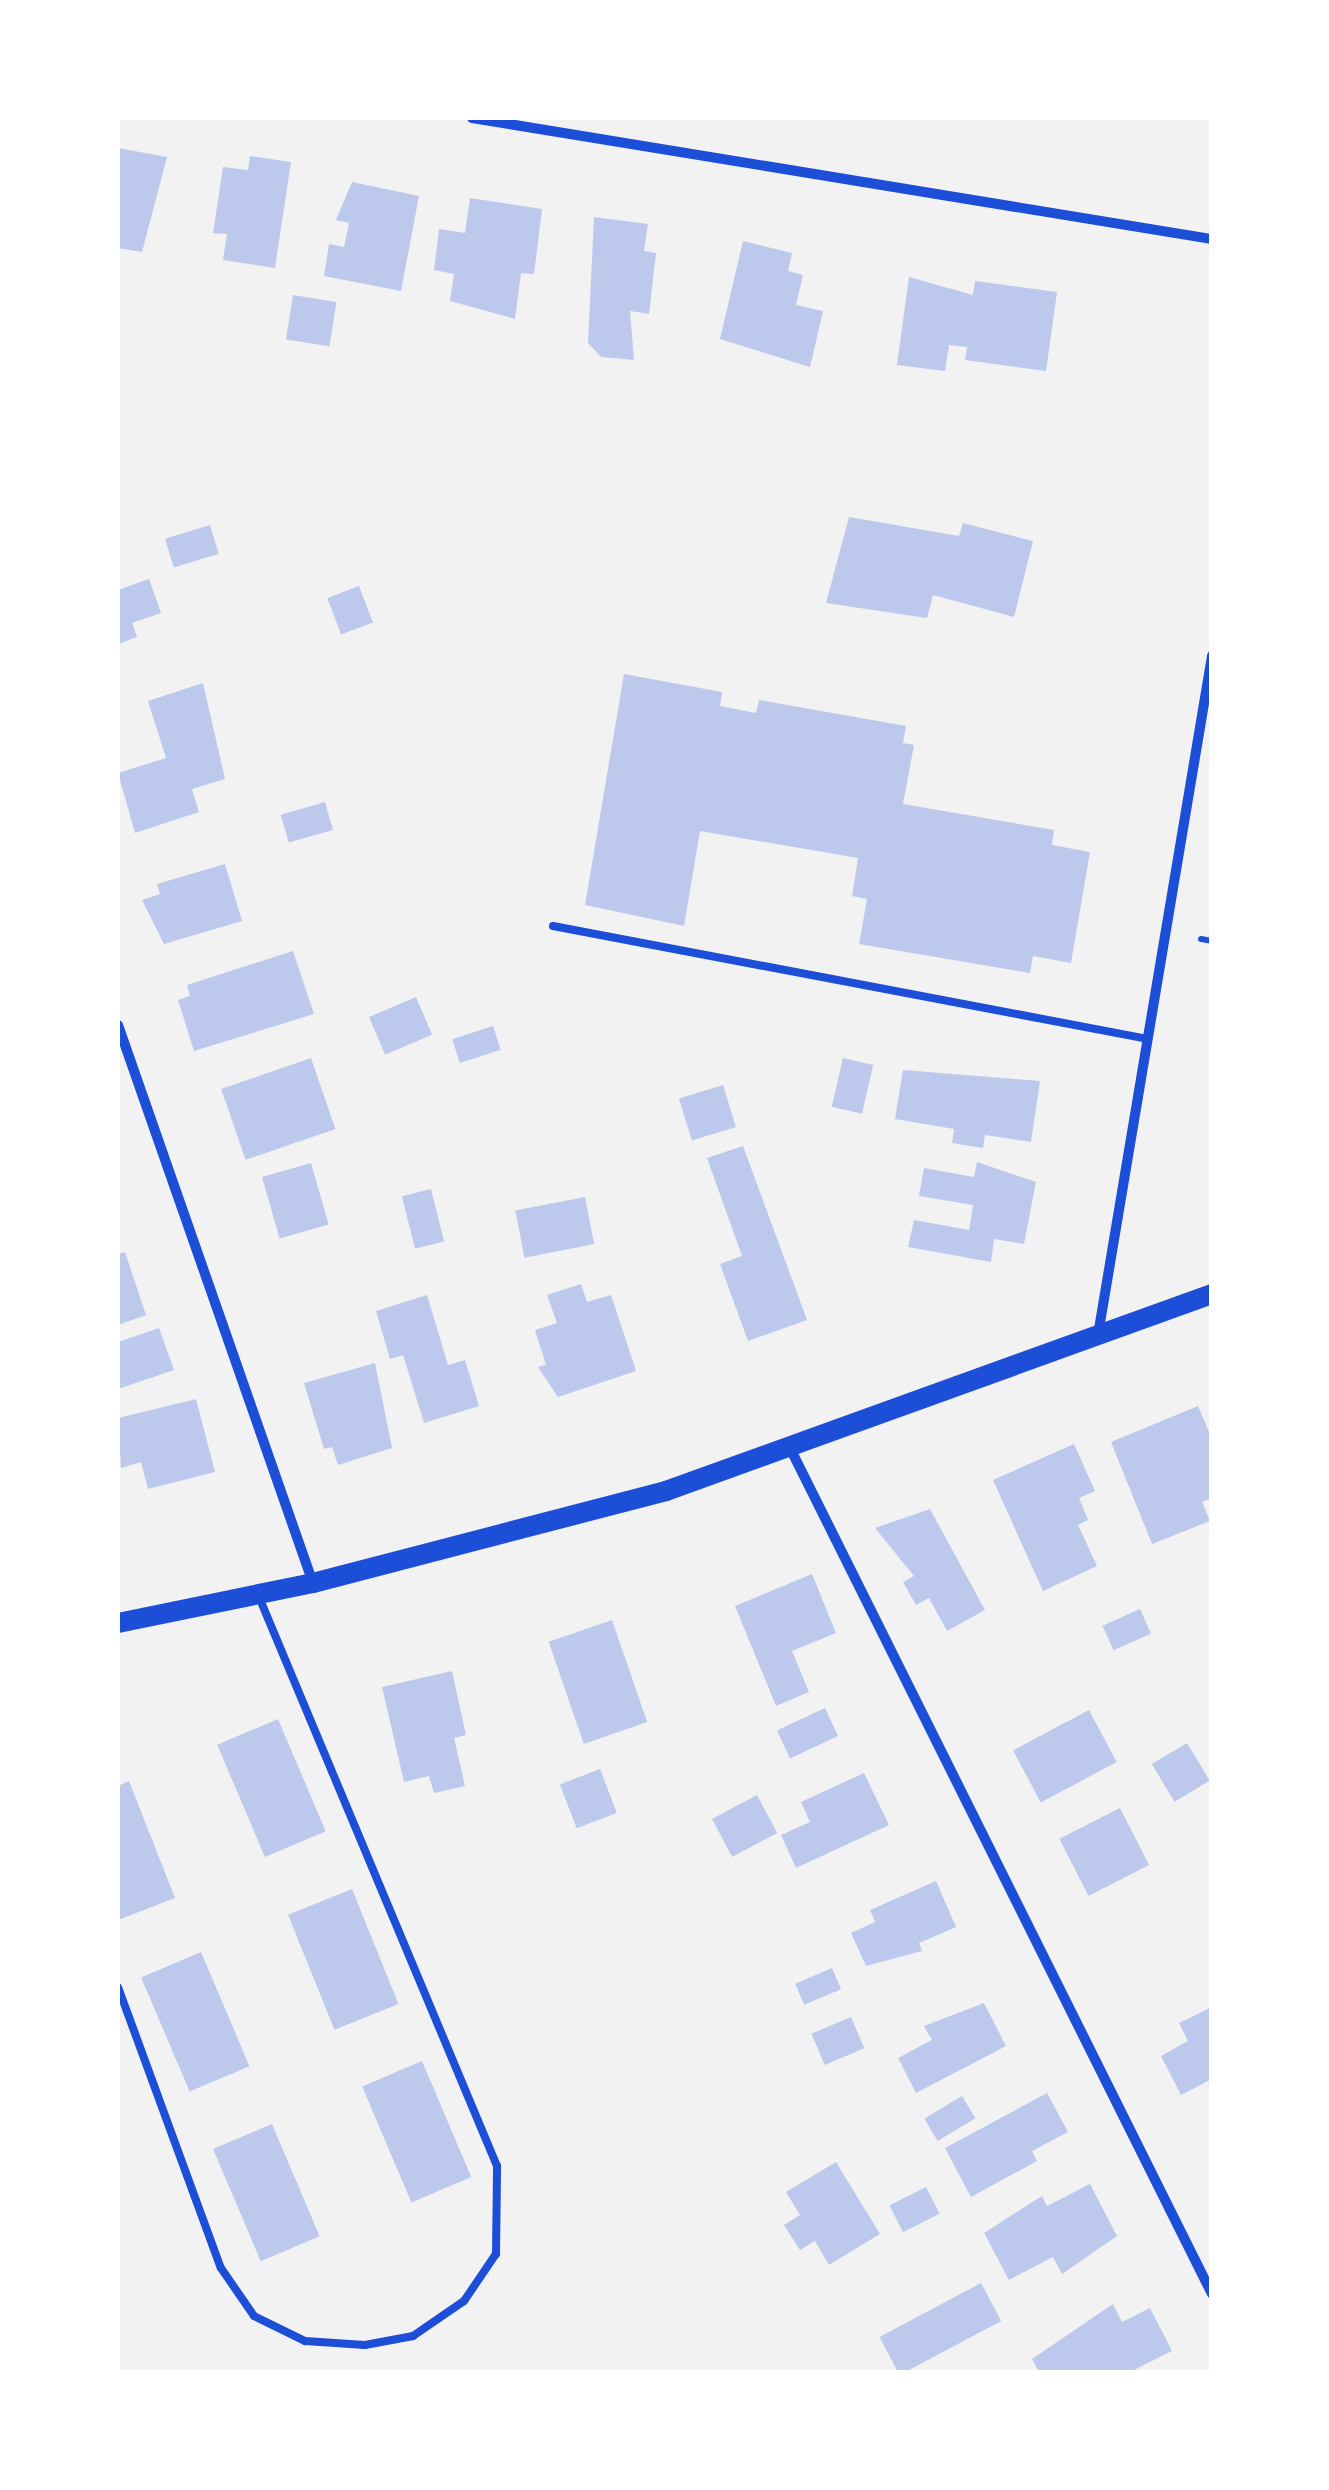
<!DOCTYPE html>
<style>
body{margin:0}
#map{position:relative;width:1329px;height:2490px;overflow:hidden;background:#f2f2f2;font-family:"Exo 2",sans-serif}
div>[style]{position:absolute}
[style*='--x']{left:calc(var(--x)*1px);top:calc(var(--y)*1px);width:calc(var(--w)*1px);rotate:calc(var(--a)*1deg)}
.building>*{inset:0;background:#bdc9ec;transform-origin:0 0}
.path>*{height:6px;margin:-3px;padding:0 3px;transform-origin:3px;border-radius:3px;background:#1d4ed8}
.service>*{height:8px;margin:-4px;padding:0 4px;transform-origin:4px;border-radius:4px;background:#1d4ed8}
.minor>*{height:10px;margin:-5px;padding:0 5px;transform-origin:5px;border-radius:5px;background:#1d4ed8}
.secondary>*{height:20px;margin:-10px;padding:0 10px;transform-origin:10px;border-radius:10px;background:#1d4ed8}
span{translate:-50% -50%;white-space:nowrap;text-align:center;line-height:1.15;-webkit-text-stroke:10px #fff;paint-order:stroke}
.frame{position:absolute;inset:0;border:120px solid #fff;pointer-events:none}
</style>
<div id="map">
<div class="building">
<div style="clip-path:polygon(118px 148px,167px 157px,142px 252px,118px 248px)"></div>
<div style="clip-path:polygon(250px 156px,291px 162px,275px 268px,223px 260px,227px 234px,213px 233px,223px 167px,248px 170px)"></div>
<div style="clip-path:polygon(352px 182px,419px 196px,401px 291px,324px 276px,329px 244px,344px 247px,349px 223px,336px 220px)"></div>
<div style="clip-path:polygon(470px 198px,542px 209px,534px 274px,521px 273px,515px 319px,450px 301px,454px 274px,434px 270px,439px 229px,465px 233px)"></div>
<div style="clip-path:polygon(594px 217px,648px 224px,644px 251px,656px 253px,649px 314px,630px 311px,634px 360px,601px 357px,588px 343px)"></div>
<div style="clip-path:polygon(743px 241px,792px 253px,788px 271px,803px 275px,796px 305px,823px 311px,810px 367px,720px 339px)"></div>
<div style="clip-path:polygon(909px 277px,973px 295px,975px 281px,1057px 292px,1046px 371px,965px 360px,967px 347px,949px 345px,945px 371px,897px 365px)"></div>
<div style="left:293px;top:295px;width:44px;height:45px;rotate:9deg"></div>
<div style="clip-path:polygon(849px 517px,959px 536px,963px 523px,1033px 541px,1014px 617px,933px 595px,927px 618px,826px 603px)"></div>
<div style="left:210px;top:525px;width:30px;height:47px;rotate:73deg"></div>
<div style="clip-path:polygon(149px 579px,161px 613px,132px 623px,137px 637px,118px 644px,118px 590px)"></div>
<div style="left:359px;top:586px;width:39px;height:34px;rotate:69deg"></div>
<div style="clip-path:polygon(624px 674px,722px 692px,720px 706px,756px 713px,759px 700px,906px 726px,903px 743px,914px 745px,903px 804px,1054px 830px,1052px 845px,1090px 852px,1071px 963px,1033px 956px,1030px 973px,859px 944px,867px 899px,852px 896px,858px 858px,700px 831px,684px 926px,585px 905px)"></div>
<div style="clip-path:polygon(203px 683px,225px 779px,192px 789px,199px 812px,135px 833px,118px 773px,166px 758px,148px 701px)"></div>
<div style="left:325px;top:802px;width:29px;height:46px;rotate:74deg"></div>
<div style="clip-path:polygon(225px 864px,242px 921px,164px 944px,142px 900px,160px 894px,157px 884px)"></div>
<div style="clip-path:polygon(293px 951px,314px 1014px,194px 1051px,178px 1000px,190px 996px,187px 985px)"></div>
<div style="left:416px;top:997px;width:41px;height:51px;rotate:67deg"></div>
<div style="left:493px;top:1026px;width:25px;height:43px;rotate:72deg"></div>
<div style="left:311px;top:1058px;width:75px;height:95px;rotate:71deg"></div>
<div style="left:843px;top:1058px;width:31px;height:50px;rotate:13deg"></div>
<div style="clip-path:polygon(903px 1070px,1040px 1081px,1031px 1142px,985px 1135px,983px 1148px,952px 1143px,954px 1129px,895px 1119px)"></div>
<div style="left:723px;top:1085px;width:44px;height:46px;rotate:73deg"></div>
<div style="clip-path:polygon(743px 1146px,807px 1320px,748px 1341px,720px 1264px,742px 1256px,707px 1158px)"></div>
<div style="clip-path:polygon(977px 1162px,1036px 1182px,1024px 1244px,994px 1239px,991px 1262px,908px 1247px,914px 1220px,969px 1230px,973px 1205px,919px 1196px,924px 1168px,974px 1177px)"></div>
<div style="left:311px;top:1163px;width:64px;height:51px;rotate:74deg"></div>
<div style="left:431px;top:1189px;width:54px;height:30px;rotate:76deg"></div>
<div style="left:585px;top:1197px;width:48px;height:71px;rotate:79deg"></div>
<div style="clip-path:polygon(125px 1252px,146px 1315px,118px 1325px,118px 1254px)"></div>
<div style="clip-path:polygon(581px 1284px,587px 1302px,611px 1295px,636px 1371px,558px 1397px,538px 1367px,546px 1365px,535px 1330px,557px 1323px,547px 1295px)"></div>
<div style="clip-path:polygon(427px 1295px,448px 1365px,465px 1360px,479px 1406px,424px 1423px,403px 1355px,390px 1359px,376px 1311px)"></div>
<div style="clip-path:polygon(159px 1328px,174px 1370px,118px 1389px,118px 1342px)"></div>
<div style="clip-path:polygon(375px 1363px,392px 1448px,338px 1465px,332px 1447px,324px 1449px,304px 1383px)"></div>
<div style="clip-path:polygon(196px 1399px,215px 1472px,148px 1489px,141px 1462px,121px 1468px,118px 1418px)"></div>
<div style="clip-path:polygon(1198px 1406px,1212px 1439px,1212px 1498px,1202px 1502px,1210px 1521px,1152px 1544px,1111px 1442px)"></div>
<div style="clip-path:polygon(1074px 1444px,1095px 1491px,1079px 1498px,1088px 1520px,1078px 1525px,1097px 1566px,1043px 1591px,993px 1480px)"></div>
<div style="clip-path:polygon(930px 1509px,985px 1610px,947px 1631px,929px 1598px,916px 1605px,903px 1582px,914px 1576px,875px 1528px)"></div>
<div style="clip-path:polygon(812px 1574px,836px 1633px,792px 1651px,809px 1692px,776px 1706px,735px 1606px)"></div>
<div style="left:1140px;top:1609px;width:27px;height:41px;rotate:66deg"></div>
<div style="left:612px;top:1620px;width:108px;height:67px;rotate:71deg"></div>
<div style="clip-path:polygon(452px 1671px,466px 1735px,454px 1738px,465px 1786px,434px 1793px,429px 1776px,404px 1782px,382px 1687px)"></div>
<div style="left:825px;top:1708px;width:31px;height:53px;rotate:65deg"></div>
<div style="left:1089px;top:1710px;width:59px;height:86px;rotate:62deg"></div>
<div style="left:278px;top:1719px;width:122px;height:66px;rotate:67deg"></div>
<div style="left:1187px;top:1743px;width:44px;height:41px;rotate:59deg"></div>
<div style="left:600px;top:1769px;width:47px;height:43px;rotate:69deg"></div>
<div style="clip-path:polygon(864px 1773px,889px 1825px,796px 1868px,781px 1835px,810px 1822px,801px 1802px)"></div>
<div style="clip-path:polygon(129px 1781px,175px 1898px,118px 1920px,118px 1786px)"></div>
<div style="left:757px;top:1795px;width:43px;height:51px;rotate:62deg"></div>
<div style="left:1120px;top:1808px;width:64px;height:68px;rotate:63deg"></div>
<div style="clip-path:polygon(936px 1881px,956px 1927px,919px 1943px,922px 1951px,866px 1966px,851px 1933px,875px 1922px,870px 1910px)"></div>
<div style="left:352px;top:1889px;width:124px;height:69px;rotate:68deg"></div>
<div style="left:201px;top:1952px;width:124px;height:65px;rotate:67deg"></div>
<div style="left:832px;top:1968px;width:23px;height:40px;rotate:67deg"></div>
<div style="clip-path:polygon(984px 2003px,1006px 2046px,916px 2093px,898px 2058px,932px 2040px,924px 2026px)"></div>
<div style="clip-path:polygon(1212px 2007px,1212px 2079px,1181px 2095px,1161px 2056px,1188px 2041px,1179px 2023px)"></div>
<div style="left:851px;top:2017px;width:34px;height:43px;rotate:67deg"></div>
<div style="left:422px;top:2061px;width:126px;height:65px;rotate:67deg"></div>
<div style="clip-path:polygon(1047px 2093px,1068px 2132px,1032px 2151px,1037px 2161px,971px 2197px,945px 2148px)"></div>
<div style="left:962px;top:2096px;width:26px;height:44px;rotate:59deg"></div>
<div style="left:272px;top:2124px;width:122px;height:64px;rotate:67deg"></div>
<div style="clip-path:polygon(836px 2162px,880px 2234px,829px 2265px,815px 2241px,800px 2250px,784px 2225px,800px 2215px,786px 2192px)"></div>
<div style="clip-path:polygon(1090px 2184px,1117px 2236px,1062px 2274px,1053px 2257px,1009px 2280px,984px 2233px,1042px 2196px,1047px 2206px)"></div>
<div style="left:926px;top:2187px;width:30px;height:41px;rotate:63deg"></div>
<div style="left:981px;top:2283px;width:43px;height:115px;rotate:62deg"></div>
<div style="clip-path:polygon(1113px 2304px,1122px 2322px,1150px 2308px,1172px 2351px,1130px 2372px,1039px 2372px,1032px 2359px)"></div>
</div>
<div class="path">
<div style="--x:1201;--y:939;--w:11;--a:10"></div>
</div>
<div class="service">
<div style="--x:553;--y:926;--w:601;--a:10.75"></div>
<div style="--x:118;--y:1987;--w:299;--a:69.9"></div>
<div style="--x:221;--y:2268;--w:58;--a:55.5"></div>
<div style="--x:254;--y:2316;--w:57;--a:26.1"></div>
<div style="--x:305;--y:2341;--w:60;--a:3.8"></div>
<div style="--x:365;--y:2345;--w:49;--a:-10.6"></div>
<div style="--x:413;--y:2336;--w:62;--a:-34.5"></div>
<div style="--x:464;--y:2301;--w:57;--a:-55.8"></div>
<div style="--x:496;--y:2254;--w:88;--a:-89.3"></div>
<div style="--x:497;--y:2166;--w:617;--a:-112.7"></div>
</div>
<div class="minor">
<div style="--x:472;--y:118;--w:750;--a:9.29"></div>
<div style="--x:118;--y:1025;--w:591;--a:70.74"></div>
<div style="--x:1098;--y:1335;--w:689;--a:-80.47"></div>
<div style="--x:791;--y:1450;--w:943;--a:63.49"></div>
</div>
<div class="secondary">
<div style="--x:118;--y:1623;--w:199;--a:-11.6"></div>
<div style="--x:313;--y:1583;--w:365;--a:-14.6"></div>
<div style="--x:666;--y:1491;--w:580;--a:-19.84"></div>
</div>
<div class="frame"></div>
</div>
